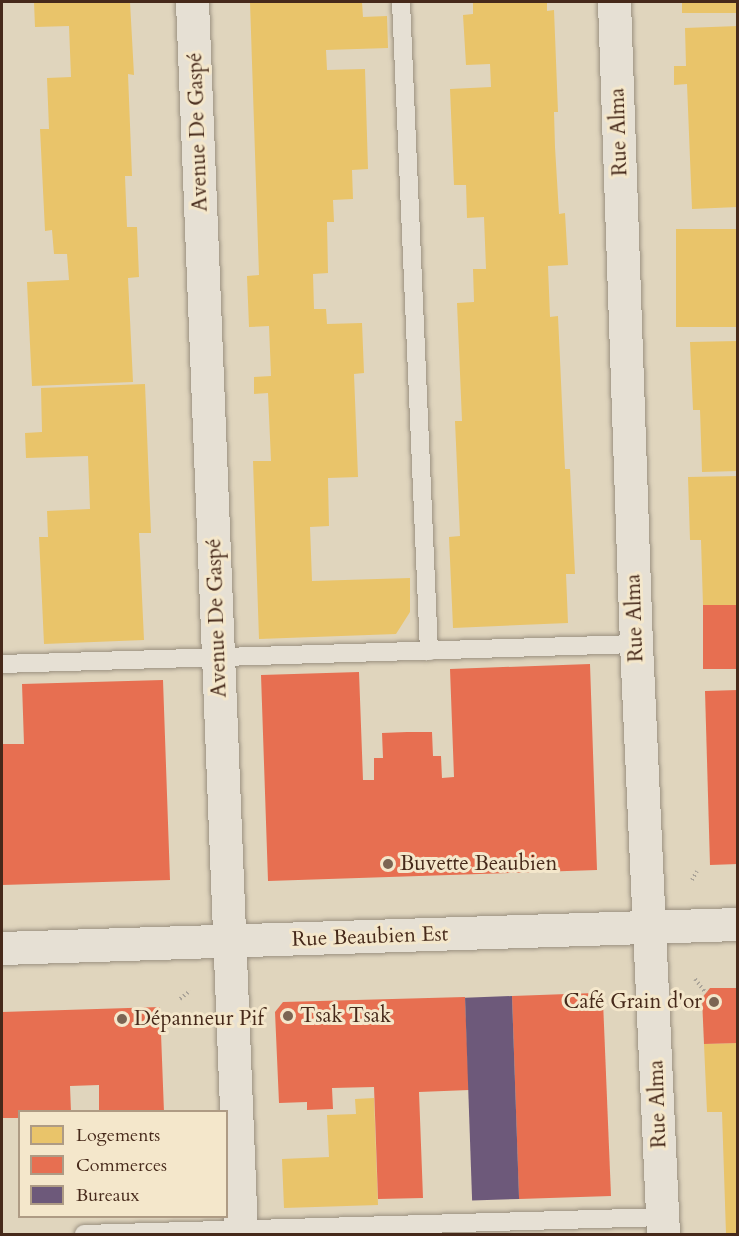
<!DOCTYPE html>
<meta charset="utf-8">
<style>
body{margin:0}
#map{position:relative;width:739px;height:1236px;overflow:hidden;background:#e0d5bd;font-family:Cardo,serif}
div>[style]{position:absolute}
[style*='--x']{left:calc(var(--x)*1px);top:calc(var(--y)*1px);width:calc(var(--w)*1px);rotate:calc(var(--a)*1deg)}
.homes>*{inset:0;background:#e9c46a;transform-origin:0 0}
.shops>*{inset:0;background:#e76f51;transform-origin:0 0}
.offices>*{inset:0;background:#6d597a;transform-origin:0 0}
.path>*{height:4px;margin-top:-2px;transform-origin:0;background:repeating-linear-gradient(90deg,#aaa398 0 1.5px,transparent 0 4.5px)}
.roads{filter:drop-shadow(0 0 2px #9a9080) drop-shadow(0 0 2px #9a9080)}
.lane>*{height:18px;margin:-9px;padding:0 9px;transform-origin:9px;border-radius:9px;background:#e6e0d4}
.street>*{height:33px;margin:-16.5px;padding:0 16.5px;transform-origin:16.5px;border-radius:16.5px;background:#e6e0d4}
.secondary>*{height:33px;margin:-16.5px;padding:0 16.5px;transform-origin:16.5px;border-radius:16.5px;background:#e6e0d4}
.dots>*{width:16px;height:16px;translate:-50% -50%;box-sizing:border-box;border:3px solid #f4e7cb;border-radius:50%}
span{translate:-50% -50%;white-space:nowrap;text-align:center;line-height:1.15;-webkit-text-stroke:6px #f4e7cb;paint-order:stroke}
.street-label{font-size:21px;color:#46291a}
.poi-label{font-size:21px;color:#46291a}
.left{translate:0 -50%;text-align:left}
.right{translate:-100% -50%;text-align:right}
.frame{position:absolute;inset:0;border:3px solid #46291a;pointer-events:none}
.legend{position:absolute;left:18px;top:1110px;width:210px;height:108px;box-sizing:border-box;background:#f4e7cb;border:2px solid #ae9b84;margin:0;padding:8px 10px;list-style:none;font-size:18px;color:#46291a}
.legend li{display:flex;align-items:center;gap:12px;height:30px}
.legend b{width:30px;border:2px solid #ae9b84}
</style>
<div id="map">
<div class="homes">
<div style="clip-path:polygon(34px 2px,130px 2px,134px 75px,128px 74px,132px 176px,125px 176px,127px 227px,137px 227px,139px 277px,128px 278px,133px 382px,32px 386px,27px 282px,69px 280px,67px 254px,54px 254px,52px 230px,45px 231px,40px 129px,49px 129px,47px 78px,71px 77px,69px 26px,35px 27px)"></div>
<div style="clip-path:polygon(250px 2px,362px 2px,363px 17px,387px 16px,388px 48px,326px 50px,327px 70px,365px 69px,368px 169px,352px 170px,353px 199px,333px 200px,334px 222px,327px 222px,328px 273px,313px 274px,314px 309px,326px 309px,327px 324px,362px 323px,364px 373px,354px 374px,358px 477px,328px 478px,329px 526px,310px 527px,312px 581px,410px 578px,410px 612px,396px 634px,259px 639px,253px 461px,271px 461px,268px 393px,254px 394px,254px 377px,271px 376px,269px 326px,249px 327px,247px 276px,259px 275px)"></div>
<div style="clip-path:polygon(473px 2px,547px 2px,547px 11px,554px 10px,558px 112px,554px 112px,555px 147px,559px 214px,565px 213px,568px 265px,548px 266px,550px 317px,558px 316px,565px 469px,570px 469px,575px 574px,566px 574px,568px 623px,453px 628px,449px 537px,460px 536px,455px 421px,462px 421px,457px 303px,474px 302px,473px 269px,486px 269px,484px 217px,467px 218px,466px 185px,454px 185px,450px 89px,491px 87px,490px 64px,466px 65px,463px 15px,473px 14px)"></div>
<div style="left:682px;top:2px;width:56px;height:11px"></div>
<div style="clip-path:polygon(738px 26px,738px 207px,692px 209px,687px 84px,674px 85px,674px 66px,686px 66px,685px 28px)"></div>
<div style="left:738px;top:229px;width:98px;height:62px;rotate:90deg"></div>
<div style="clip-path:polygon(738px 341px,738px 471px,702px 472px,700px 410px,693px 410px,690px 342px)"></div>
<div style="clip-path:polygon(145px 384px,151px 533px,139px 533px,144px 640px,44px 644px,39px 537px,48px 537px,47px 511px,90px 509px,88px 456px,26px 458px,25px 433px,42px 432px,41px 388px)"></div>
<div style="clip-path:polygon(738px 476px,738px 605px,703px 606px,701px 540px,690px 540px,688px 477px)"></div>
<div style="clip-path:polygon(738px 1043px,738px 1234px,726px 1234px,722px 1112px,707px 1112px,704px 1044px)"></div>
<div style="clip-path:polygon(374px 1098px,378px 1205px,284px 1208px,282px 1159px,329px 1157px,327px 1115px,356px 1114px,355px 1099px)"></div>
</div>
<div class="shops">
<div style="left:738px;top:605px;width:64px;height:35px;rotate:90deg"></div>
<div style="clip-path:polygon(590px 664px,597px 870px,268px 881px,261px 675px,359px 672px,363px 780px,374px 780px,374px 758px,383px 758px,382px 733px,407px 732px,432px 732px,433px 756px,441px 756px,442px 778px,454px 777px,450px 669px)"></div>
<div style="clip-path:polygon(163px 680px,170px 880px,2px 885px,2px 744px,24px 744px,22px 684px)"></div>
<div style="clip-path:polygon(738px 690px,738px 864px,710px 865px,705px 691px)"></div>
<div style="clip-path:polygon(710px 988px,738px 988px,738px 1043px,704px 1044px,702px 998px)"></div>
<div style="clip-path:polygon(595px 993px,603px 1001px,611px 1196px,519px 1199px,512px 996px)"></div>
<div style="clip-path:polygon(465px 997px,469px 1090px,419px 1092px,423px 1198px,378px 1199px,374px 1087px,332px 1088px,333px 1109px,307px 1110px,307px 1102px,279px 1103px,275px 1012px,283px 1002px)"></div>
<div style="clip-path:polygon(160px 1007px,164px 1112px,99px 1112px,99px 1085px,70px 1086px,71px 1112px,20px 1112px,20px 1118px,2px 1118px,2px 1012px)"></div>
</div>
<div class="offices">
<div style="left:512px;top:996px;width:203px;height:47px;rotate:88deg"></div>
</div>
<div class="path">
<div style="--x:692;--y:880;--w:10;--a:-61"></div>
<div style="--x:695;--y:979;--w:18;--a:52"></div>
<div style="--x:180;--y:999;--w:13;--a:-39"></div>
</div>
<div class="roads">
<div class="lane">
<div style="--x:401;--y:2;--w:650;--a:87.53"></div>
<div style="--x:2;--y:664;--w:634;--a:-1.81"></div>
<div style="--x:84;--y:1234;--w:579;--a:-1.68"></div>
</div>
<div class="street">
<div style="--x:192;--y:2;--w:1233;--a:87.72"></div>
<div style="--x:614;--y:2;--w:642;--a:88.04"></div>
<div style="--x:636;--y:644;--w:591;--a:87.38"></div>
</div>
<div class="secondary">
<div style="--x:2;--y:948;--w:736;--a:-1.87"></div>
</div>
</div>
<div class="dots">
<div style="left:388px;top:864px;background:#7c6553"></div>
<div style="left:714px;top:1002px;background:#7c6553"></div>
<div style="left:288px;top:1016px;background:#7c6553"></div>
<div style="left:122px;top:1019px;background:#7c6553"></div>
</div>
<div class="street-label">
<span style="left:198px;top:132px;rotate:-92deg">Avenue De Gaspé</span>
<span style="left:619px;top:132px;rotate:-92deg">Rue Alma</span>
<span style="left:217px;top:618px;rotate:-92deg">Avenue De Gaspé</span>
<span style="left:635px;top:618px;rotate:-92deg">Rue Alma</span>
<span style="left:370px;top:937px;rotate:-2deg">Rue Beaubien Est</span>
<span style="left:658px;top:1104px;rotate:-92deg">Rue Alma</span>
</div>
<div class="poi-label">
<span class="left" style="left:400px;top:864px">Buvette Beaubien</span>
<span class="right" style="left:702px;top:1002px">Café Grain d'or</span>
<span class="left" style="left:300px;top:1016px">Tsak Tsak</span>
<span class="left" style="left:134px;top:1019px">Dépanneur Pif</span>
</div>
<div class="frame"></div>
<ul class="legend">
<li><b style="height:16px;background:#e9c46a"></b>Logements</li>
<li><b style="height:16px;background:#e76f51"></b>Commerces</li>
<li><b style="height:16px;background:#6d597a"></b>Bureaux</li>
</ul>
</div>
